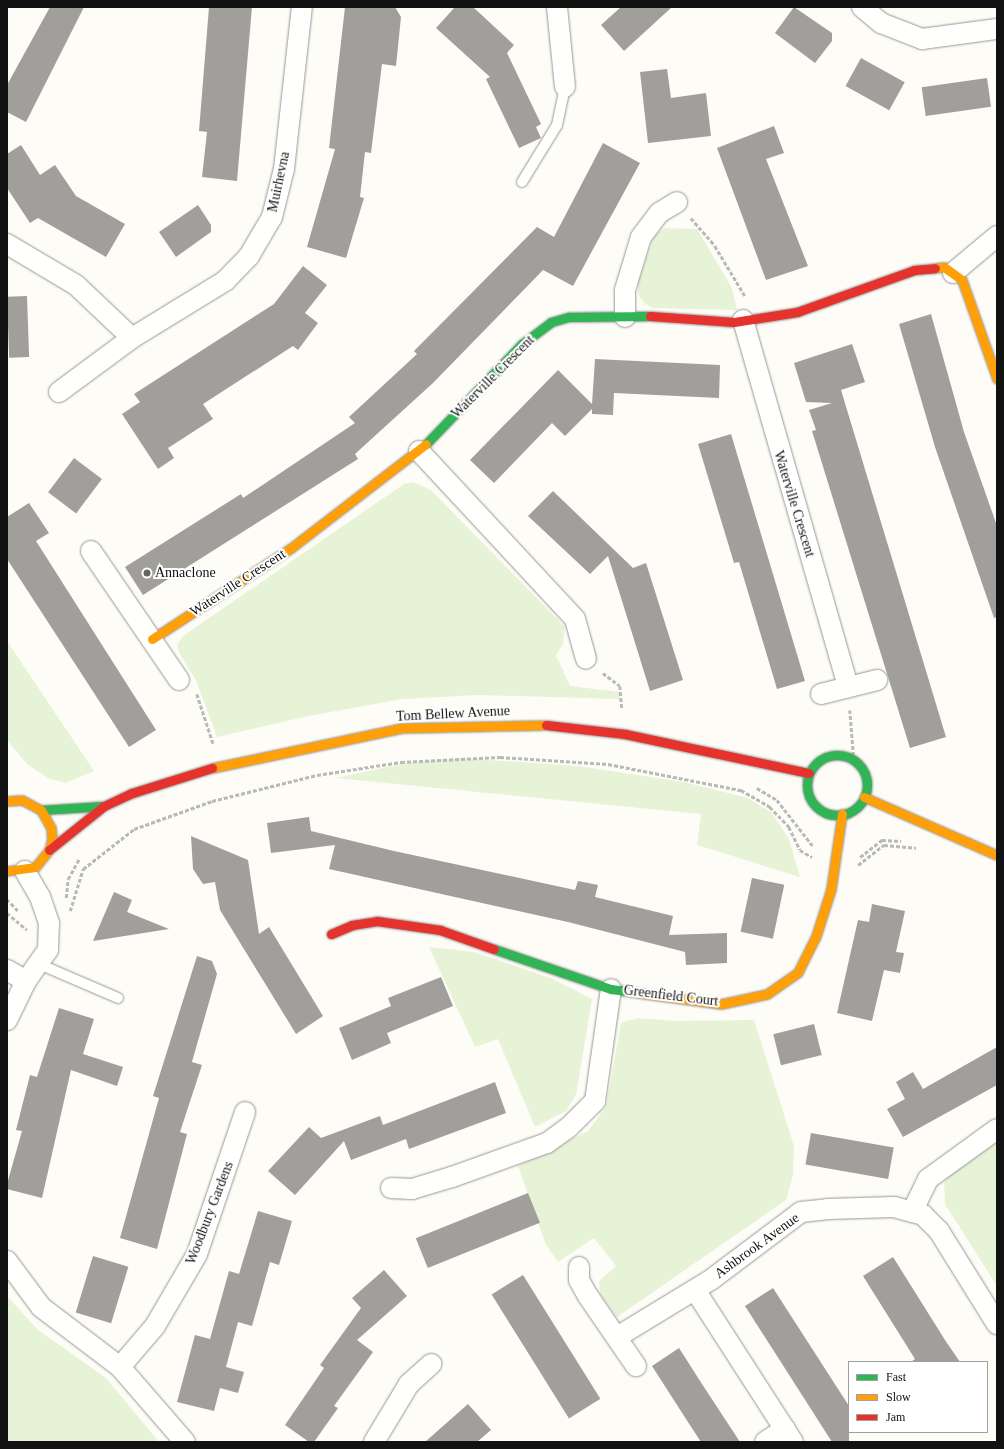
<!DOCTYPE html>
<style>
body{margin:0}
#map{position:relative;width:1004px;height:1449px;overflow:hidden;background:#fdfcf7;font-family:"Times New Roman",serif}
div>[style]{position:absolute}
[style*='--x']{left:calc(var(--x)*1px);top:calc(var(--y)*1px);width:calc(var(--w)*1px);rotate:calc(var(--a)*1deg)}
.green>*{inset:0;background:#e7f3d7}
.building>*{inset:0;background:#a19f9c;transform-origin:0 0}
.path>*{height:2.5px;margin-top:-1.25px;transform-origin:0;background:repeating-linear-gradient(90deg,#b9b9b8 0 4px,transparent 0 6px)}
.roads{filter:drop-shadow(0 0 1px #979795) drop-shadow(0 0 1px #979795)}
.lane>*{height:10px;margin:-5px;padding:0 5px;transform-origin:5px;border-radius:5px;background:#fffffe}
.street>*{height:20px;margin:-10px;padding:0 10px;transform-origin:10px;border-radius:10px;background:#fffffe}
.fast>*{height:9px;margin:-4.5px;padding:0 4.5px;transform-origin:4.5px;border-radius:4.5px;background:#30b455}
.fast>.ring{margin:-4.5px;padding:0;box-sizing:content-box;background:none;border:9px solid #30b455;border-radius:50%}
.slow>*{height:9px;margin:-4.5px;padding:0 4.5px;transform-origin:4.5px;border-radius:4.5px;background:#ff9f0a}
.jam>*{height:9px;margin:-4.5px;padding:0 4.5px;transform-origin:4.5px;border-radius:4.5px;background:#e5322d}
.dots>*{width:11px;height:11px;translate:-50% -50%;box-sizing:border-box;border:2px solid #fff;border-radius:50%}
span{translate:-50% -50%;white-space:nowrap;text-align:center;line-height:1.15;-webkit-text-stroke:4px #fff;paint-order:stroke}
.street-label{font-size:14px;color:#111}
.poi-label{font-size:14px;color:#111}
.left{translate:0 -50%;text-align:left}
.frame{position:absolute;inset:0;border:8px solid #111;pointer-events:none}
.legend{position:absolute;left:848px;top:1361px;width:140px;height:72px;box-sizing:border-box;background:#fff;border:1px solid #a0a0a0;margin:0;padding:5px 7px;list-style:none;font-size:12px;color:#111}
.legend li{display:flex;align-items:center;gap:8px;height:20px}
.legend b{width:20px;border:1px solid #a0a0a0}
</style>
<div id="map">
<div class="green">
<div style="clip-path:polygon(665px 228px,697px 229px,732px 288px,737px 310px,653px 308px,644px 303px,638px 294px,638px 280px,655px 235px)"></div>
<div style="clip-path:polygon(413px 482px,431px 490px,565px 627px,563px 645px,556px 655px,570px 686px,619px 692px,620px 699px,479px 695px,402px 699px,309px 716px,217px 737px,196px 680px,179px 653px,177px 645px,183px 636px,404px 484px)"></div>
<div style="clip-path:polygon(7px 641px,94px 771px,65px 783px,48px 778px,28px 765px,7px 740px)"></div>
<div style="clip-path:polygon(460px 758px,578px 766px,684px 782px,748px 798px,772px 813px,789px 839px,800px 877px,697px 845px,701px 814px,336px 778px,406px 763px)"></div>
<div style="clip-path:polygon(429px 947px,474px 952px,553px 979px,592px 999px,576px 1095px,566px 1111px,535px 1127px,498px 1039px,475px 1047px)"></div>
<div style="clip-path:polygon(637px 1018px,677px 1021px,754px 1020px,794px 1146px,793px 1175px,786px 1200px,617px 1317px,600px 1294px,599px 1281px,616px 1266px,594px 1238px,558px 1262px,546px 1245px,518px 1166px,588px 1131px,606px 1107px,621px 1023px)"></div>
<div style="clip-path:polygon(997px 1141px,997px 1286px,945px 1204px,944px 1183px,951px 1172px)"></div>
<div style="clip-path:polygon(7px 1296px,37px 1329px,106px 1378px,159px 1442px,7px 1442px)"></div>
</div>
<div class="building">
<div style="clip-path:polygon(50px 7px,84px 7px,26px 122px,7px 112px,7px 85px)"></div>
<div style="clip-path:polygon(209px 7px,252px 7px,237px 181px,202px 177px,207px 132px,199px 131px)"></div>
<div style="clip-path:polygon(345px 7px,395px 7px,401px 17px,396px 66px,382px 64px,371px 153px,365px 152px,360px 197px,364px 198px,346px 258px,307px 247px,335px 149px,329px 148px)"></div>
<div style="clip-path:polygon(455px 7px,473px 7px,514px 45px,507px 53px,541px 124px,536px 127px,541px 138px,519px 148px,486px 79px,490px 77px,436px 28px)"></div>
<div style="clip-path:polygon(621px 7px,672px 7px,624px 51px,601px 25px)"></div>
<div style="clip-path:polygon(794px 7px,832px 33px,832px 41px,815px 63px,775px 33px)"></div>
<div style="left:861px;top:58px;width:50px;height:32px;rotate:29deg"></div>
<div style="clip-path:polygon(667px 69px,671px 98px,706px 93px,711px 136px,648px 143px,640px 72px)"></div>
<div style="left:987px;top:78px;width:29px;height:66px;rotate:82deg"></div>
<div style="clip-path:polygon(774px 126px,784px 153px,766px 159px,808px 266px,766px 280px,717px 148px)"></div>
<div style="clip-path:polygon(603px 143px,640px 163px,573px 286px,543px 270px,433px 383px,355px 454px,358px 459px,143px 595px,125px 567px,241px 494px,243px 498px,355px 423px,349px 417px,417px 354px,414px 351px,537px 227px,554px 237px)"></div>
<div style="clip-path:polygon(21px 145px,40px 175px,55px 165px,76px 196px,125px 224px,106px 257px,38px 218px,30px 223px,7px 188px,7px 154px)"></div>
<div style="clip-path:polygon(198px 205px,211px 225px,211px 232px,176px 257px,159px 232px)"></div>
<div style="clip-path:polygon(303px 266px,327px 285px,305px 313px,318px 323px,298px 350px,293px 346px,203px 404px,213px 419px,168px 448px,174px 458px,158px 469px,122px 414px,140px 402px,134px 394px,274px 304px)"></div>
<div style="left:27px;top:296px;width:61px;height:20px;rotate:88deg"></div>
<div style="clip-path:polygon(931px 314px,964px 432px,997px 526px,997px 617px,994px 618px,935px 447px,899px 324px)"></div>
<div style="clip-path:polygon(852px 344px,865px 382px,841px 390px,946px 737px,910px 748px,812px 431px,816px 430px,809px 410px,832px 403px,806px 402px,794px 363px)"></div>
<div style="clip-path:polygon(595px 359px,720px 365px,719px 398px,614px 393px,613px 415px,592px 414px,592px 409px,565px 436px,552px 423px,494px 483px,470px 460px,558px 370px,592px 404px)"></div>
<div style="clip-path:polygon(731px 434px,805px 681px,777px 689px,739px 562px,734px 563px,698px 444px)"></div>
<div style="left:74px;top:458px;width:35px;height:43px;rotate:37deg"></div>
<div style="clip-path:polygon(553px 491px,633px 568px,646px 563px,683px 680px,650px 691px,608px 556px,590px 574px,528px 516px)"></div>
<div style="clip-path:polygon(29px 503px,49px 533px,36px 541px,156px 730px,129px 747px,7px 559px,7px 517px)"></div>
<div style="clip-path:polygon(309px 817px,311px 831px,394px 851px,575px 890px,578px 881px,598px 885px,595px 897px,673px 916px,669px 935px,727px 933px,727px 963px,686px 965px,685px 952px,568px 922px,329px 869px,335px 845px,271px 853px,267px 823px)"></div>
<div style="clip-path:polygon(191px 836px,248px 860px,259px 934px,269px 927px,323px 1016px,296px 1034px,220px 910px,215px 882px,203px 884px,193px 869px)"></div>
<div style="left:752px;top:878px;width:33px;height:55px;rotate:12deg"></div>
<div style="clip-path:polygon(114px 892px,132px 900px,127px 912px,169px 929px,93px 941px)"></div>
<div style="clip-path:polygon(872px 904px,905px 911px,896px 952px,904px 953px,900px 973px,884px 970px,872px 1021px,837px 1013px,858px 920px,869px 922px)"></div>
<div style="clip-path:polygon(197px 956px,212px 961px,217px 974px,192px 1062px,202px 1065px,180px 1132px,187px 1134px,157px 1249px,120px 1238px,159px 1098px,153px 1096px)"></div>
<div style="clip-path:polygon(441px 977px,453px 1006px,387px 1033px,391px 1043px,352px 1060px,339px 1028px,391px 1006px,388px 998px)"></div>
<div style="clip-path:polygon(59px 1008px,94px 1019px,83px 1054px,123px 1067px,117px 1086px,71px 1070px,42px 1198px,7px 1189px,7px 1184px,22px 1131px,16px 1130px,30px 1075px,37px 1077px)"></div>
<div style="left:814px;top:1024px;width:32px;height:42px;rotate:76deg"></div>
<div style="clip-path:polygon(997px 1047px,997px 1085px,903px 1137px,887px 1109px,905px 1099px,896px 1082px,913px 1072px,923px 1089px)"></div>
<div style="clip-path:polygon(495px 1082px,506px 1113px,409px 1149px,406px 1139px,351px 1160px,344px 1141px,295px 1195px,268px 1171px,309px 1127px,321px 1138px,380px 1116px,383px 1125px)"></div>
<div style="left:811px;top:1133px;width:84px;height:32px;rotate:10deg"></div>
<div style="left:528px;top:1193px;width:32px;height:121px;rotate:68deg"></div>
<div style="clip-path:polygon(258px 1211px,292px 1221px,279px 1265px,270px 1262px,252px 1326px,238px 1322px,226px 1367px,244px 1372px,238px 1393px,220px 1388px,214px 1411px,177px 1402px,195px 1335px,210px 1339px,229px 1271px,239px 1274px)"></div>
<div style="left:93px;top:1256px;width:37px;height:59px;rotate:17deg"></div>
<div style="clip-path:polygon(893px 1257px,945px 1340px,960px 1362px,911px 1362px,915px 1359px,863px 1276px)"></div>
<div style="clip-path:polygon(384px 1270px,407px 1296px,357px 1340px,373px 1352px,334px 1406px,338px 1408px,314px 1442px,309px 1442px,285px 1425px,324px 1368px,320px 1365px,361px 1308px,352px 1298px)"></div>
<div style="left:523px;top:1275px;width:146px;height:37px;rotate:58deg"></div>
<div style="clip-path:polygon(773px 1288px,849px 1406px,849px 1442px,832px 1442px,745px 1306px)"></div>
<div style="clip-path:polygon(679px 1348px,702px 1384px,740px 1442px,701px 1442px,686px 1419px,652px 1366px)"></div>
<div style="clip-path:polygon(468px 1404px,491px 1430px,477px 1442px,425px 1442px)"></div>
</div>
<div class="path">
<div style="--x:691;--y:218;--w:37;--a:49"></div>
<div style="--x:715;--y:246;--w:58;--a:59"></div>
<div style="--x:603;--y:673;--w:21;--a:37"></div>
<div style="--x:620;--y:686;--w:23;--a:85"></div>
<div style="--x:197;--y:694;--w:52;--a:71.9"></div>
<div style="--x:850;--y:710;--w:50;--a:85.4"></div>
<div style="--x:757;--y:788;--w:23;--a:31"></div>
<div style="--x:777;--y:800;--w:58;--a:52"></div>
<div style="--x:860;--y:857;--w:28;--a:-38"></div>
<div style="--x:882;--y:840;--w:19;--a:3"></div>
<div style="--x:858;--y:865;--w:33;--a:-38"></div>
<div style="--x:884;--y:845;--w:32;--a:5"></div>
<div style="--x:66;--y:898;--w:19;--a:-84"></div>
<div style="--x:68;--y:879;--w:23;--a:-61"></div>
<div style="--x:7;--y:899;--w:18;--a:47"></div>
<div style="--x:70;--y:911;--w:44;--a:-72.8"></div>
<div style="--x:83;--y:869;--w:65;--a:-38.1"></div>
<div style="--x:134;--y:829;--w:83;--a:-19.7"></div>
<div style="--x:212;--y:801;--w:108;--a:-13.9"></div>
<div style="--x:317;--y:775;--w:85;--a:-8.8"></div>
<div style="--x:401;--y:762;--w:99;--a:-2.9"></div>
<div style="--x:500;--y:757;--w:108;--a:3.7"></div>
<div style="--x:608;--y:764;--w:136;--a:11.1"></div>
<div style="--x:741;--y:790;--w:34;--a:30"></div>
<div style="--x:770;--y:807;--w:28;--a:46"></div>
<div style="--x:789;--y:827;--w:25;--a:64"></div>
<div style="--x:800;--y:850;--w:14;--a:30"></div>
<div style="--x:7;--y:913;--w:26;--a:40"></div>
</div>
<div class="roads">
<div class="lane">
<div style="--x:522;--y:182;--w:67;--a:-58.4"></div>
<div style="--x:557;--y:125;--w:39;--a:-78"></div>
<div style="--x:39;--y:964;--w:86;--a:23.3"></div>
</div>
<div class="street">
<div style="--x:557;--y:7;--w:80;--a:84.3"></div>
<div style="--x:862;--y:7;--w:25;--a:40"></div>
<div style="--x:881;--y:23;--w:44;--a:21.3"></div>
<div style="--x:922;--y:39;--w:76;--a:-7.6"></div>
<div style="--x:7;--y:244;--w:80;--a:30.7"></div>
<div style="--x:76;--y:285;--w:77;--a:43.4"></div>
<div style="--x:953;--y:273;--w:57;--a:-40.1"></div>
<div style="--x:625;--y:317;--w:27;--a:-90"></div>
<div style="--x:625;--y:290;--w:55;--a:-73.2"></div>
<div style="--x:641;--y:237;--w:30;--a:-53"></div>
<div style="--x:659;--y:213;--w:21;--a:-31"></div>
<div style="--x:743;--y:320;--w:382;--a:74"></div>
<div style="--x:59;--y:392;--w:91;--a:-36.5"></div>
<div style="--x:132;--y:338;--w:109;--a:-31.5"></div>
<div style="--x:225;--y:281;--w:35;--a:-46"></div>
<div style="--x:249;--y:256;--w:45;--a:-59.5"></div>
<div style="--x:272;--y:217;--w:49;--a:-76"></div>
<div style="--x:284;--y:169;--w:163;--a:-83.7"></div>
<div style="--x:419;--y:451;--w:229;--a:47.1"></div>
<div style="--x:575;--y:619;--w:41;--a:74.6"></div>
<div style="--x:91;--y:551;--w:156;--a:55.7"></div>
<div style="--x:821;--y:694;--w:58;--a:-14"></div>
<div style="--x:7;--y:970;--w:22;--a:30"></div>
<div style="--x:7;--y:1020;--w:43;--a:-64"></div>
<div style="--x:26;--y:981;--w:38;--a:-55"></div>
<div style="--x:48;--y:950;--w:27;--a:-88"></div>
<div style="--x:49;--y:923;--w:28;--a:-109"></div>
<div style="--x:40;--y:897;--w:30;--a:-120"></div>
<div style="--x:391;--y:1188;--w:21;--a:3"></div>
<div style="--x:412;--y:1189;--w:42;--a:-16.7"></div>
<div style="--x:452;--y:1177;--w:101;--a:-19.7"></div>
<div style="--x:547;--y:1143;--w:27;--a:-36"></div>
<div style="--x:569;--y:1127;--w:37;--a:-45"></div>
<div style="--x:595;--y:1101;--w:113;--a:-81.9"></div>
<div style="--x:912;--y:1212;--w:37;--a:-64"></div>
<div style="--x:928;--y:1179;--w:85;--a:-35.9"></div>
<div style="--x:7;--y:1261;--w:57;--a:53.5"></div>
<div style="--x:41;--y:1307;--w:99;--a:37.2"></div>
<div style="--x:120;--y:1367;--w:99;--a:49.1"></div>
<div style="--x:579;--y:1267;--w:13;--a:90"></div>
<div style="--x:579;--y:1280;--w:18;--a:61"></div>
<div style="--x:588;--y:1296;--w:85;--a:55.6"></div>
<div style="--x:695;--y:1290;--w:181;--a:57.2"></div>
<div style="--x:617;--y:1337;--w:111;--a:-31.4"></div>
<div style="--x:712;--y:1279;--w:111;--a:-37"></div>
<div style="--x:801;--y:1212;--w:27;--a:-6"></div>
<div style="--x:828;--y:1209;--w:66;--a:-1.7"></div>
<div style="--x:894;--y:1207;--w:30;--a:15"></div>
<div style="--x:923;--y:1215;--w:23;--a:45"></div>
<div style="--x:939;--y:1231;--w:110;--a:58.1"></div>
<div style="--x:120;--y:1367;--w:54;--a:-49.5"></div>
<div style="--x:155;--y:1326;--w:83;--a:-59.7"></div>
<div style="--x:197;--y:1254;--w:150;--a:-71.3"></div>
<div style="--x:374;--y:1442;--w:68;--a:-58.9"></div>
<div style="--x:409;--y:1384;--w:30;--a:-42"></div>
<div style="--x:765;--y:1442;--w:24;--a:-33"></div>
</div>
<div class="fast">
<div style="--x:426;--y:444;--w:139;--a:-46.2"></div>
<div style="--x:522;--y:344;--w:36;--a:-37"></div>
<div style="--x:551;--y:322;--w:19;--a:-16"></div>
<div style="--x:569;--y:317;--w:81;--a:-0.7"></div>
<div class="ring" style="left:807px;top:755px;width:51px;height:51px"></div>
<div style="--x:41;--y:810;--w:63;--a:-3.6"></div>
<div style="--x:494;--y:949;--w:124;--a:18.9"></div>
<div style="--x:611;--y:989;--w:28;--a:8"></div>
</div>
<div class="slow">
<div style="--x:935;--y:268;--w:9;--a:-6"></div>
<div style="--x:944;--y:267;--w:22;--a:36"></div>
<div style="--x:962;--y:280;--w:105;--a:70.5"></div>
<div style="--x:152;--y:639;--w:166;--a:-33.2"></div>
<div style="--x:291;--y:548;--w:170;--a:-37.6"></div>
<div style="--x:212;--y:768;--w:194;--a:-11.9"></div>
<div style="--x:402;--y:728;--w:144;--a:-1.2"></div>
<div style="--x:864;--y:797;--w:145;--a:23.6"></div>
<div style="--x:7;--y:801;--w:15;--a:-4"></div>
<div style="--x:22;--y:800;--w:21;--a:28"></div>
<div style="--x:41;--y:810;--w:21;--a:61"></div>
<div style="--x:51;--y:828;--w:11;--a:85"></div>
<div style="--x:52;--y:839;--w:11;--a:105"></div>
<div style="--x:49;--y:850;--w:22;--a:129"></div>
<div style="--x:35;--y:867;--w:28;--a:172"></div>
<div style="--x:639;--y:993;--w:83;--a:7.6"></div>
<div style="--x:721;--y:1004;--w:47;--a:-12.3"></div>
<div style="--x:767;--y:994;--w:38;--a:-35"></div>
<div style="--x:798;--y:972;--w:40;--a:-63.4"></div>
<div style="--x:816;--y:936;--w:49;--a:-72.3"></div>
<div style="--x:831;--y:889;--w:76;--a:-81.7"></div>
</div>
<div class="jam">
<div style="--x:650;--y:316;--w:84;--a:4.1"></div>
<div style="--x:734;--y:322;--w:64;--a:-9"></div>
<div style="--x:797;--y:312;--w:124;--a:-19.7"></div>
<div style="--x:914;--y:270;--w:21;--a:-5"></div>
<div style="--x:546;--y:725;--w:80;--a:6.5"></div>
<div style="--x:625;--y:734;--w:188;--a:12"></div>
<div style="--x:49;--y:850;--w:70;--a:-38.7"></div>
<div style="--x:104;--y:806;--w:31;--a:-25"></div>
<div style="--x:132;--y:793;--w:84;--a:-17.4"></div>
<div style="--x:331;--y:934;--w:23;--a:-23"></div>
<div style="--x:352;--y:925;--w:25;--a:-9"></div>
<div style="--x:377;--y:921;--w:64;--a:8.1"></div>
<div style="--x:440;--y:930;--w:57;--a:19.4"></div>
</div>
</div>
<div class="dots">
<div style="left:147px;top:573px;background:#646362"></div>
</div>
<div class="street-label">
<span style="left:279px;top:182px;rotate:-78deg">Muirhevna</span>
<span style="left:493px;top:377px;rotate:-45deg">Waterville Crescent</span>
<span style="left:794px;top:504px;rotate:73deg">Waterville Crescent</span>
<span style="left:238px;top:583px;rotate:-33deg">Waterville Crescent</span>
<span style="left:453px;top:714px;rotate:-3deg">Tom Bellew Avenue</span>
<span style="left:671px;top:996px;rotate:7deg">Greenfield Court</span>
<span style="left:210px;top:1213px;rotate:-69deg">Woodbury Gardens</span>
<span style="left:757px;top:1246px;rotate:-36deg">Ashbrook Avenue</span>
</div>
<div class="poi-label">
<span class="left" style="left:155px;top:573px">Annaclone</span>
</div>
<div class="frame"></div>
<ul class="legend">
<li><b style="height:5px;background:#30b455"></b>Fast</li>
<li><b style="height:5px;background:#ff9f0a"></b>Slow</li>
<li><b style="height:5px;background:#e5322d"></b>Jam</li>
</ul>
</div>
